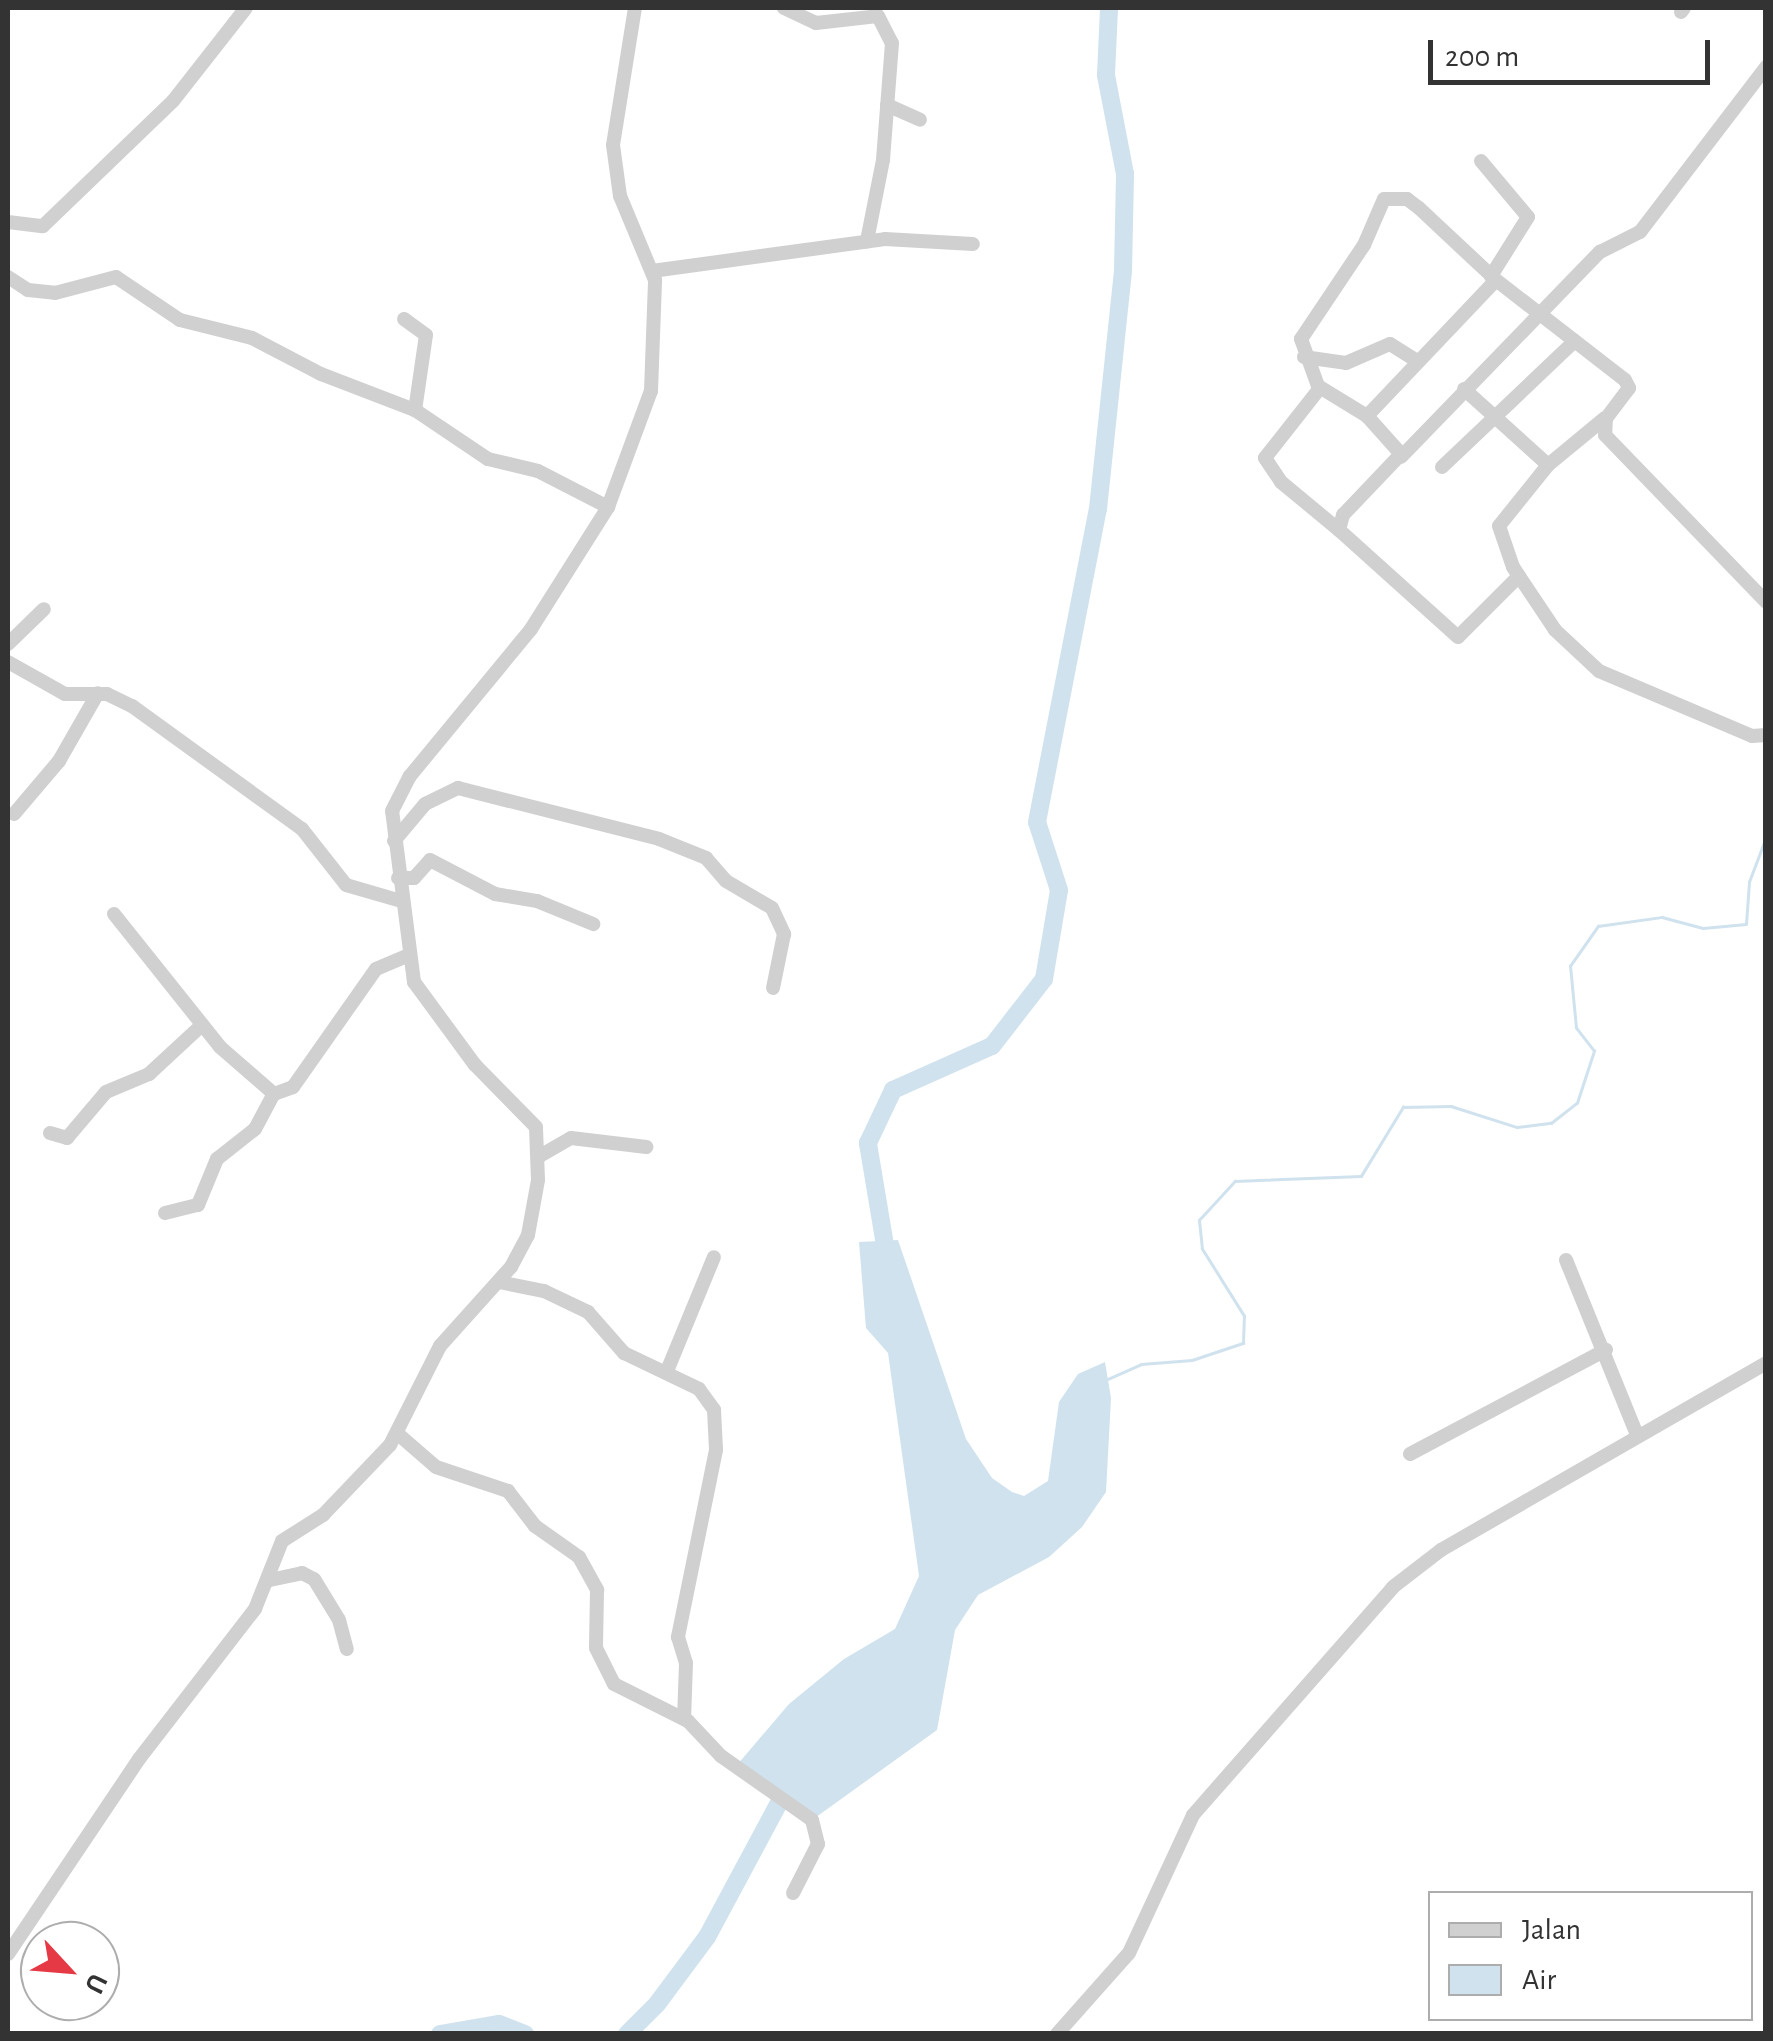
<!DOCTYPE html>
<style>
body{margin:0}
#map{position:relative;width:1773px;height:2041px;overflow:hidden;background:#fff;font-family:"Alegreya Sans",sans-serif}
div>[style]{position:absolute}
.water>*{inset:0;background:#cfe2ee}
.stream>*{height:2.5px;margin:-1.25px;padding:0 1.25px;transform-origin:1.25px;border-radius:1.25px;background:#cfe2ee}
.river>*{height:18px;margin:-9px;padding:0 9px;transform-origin:9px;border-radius:9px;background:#cfe2ee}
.minor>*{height:14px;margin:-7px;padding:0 7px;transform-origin:7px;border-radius:7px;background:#d0d0d0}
span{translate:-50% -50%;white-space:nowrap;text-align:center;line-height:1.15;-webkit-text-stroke:10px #fff;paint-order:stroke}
.frame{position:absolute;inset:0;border:10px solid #333;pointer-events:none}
.legend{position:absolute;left:1428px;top:1891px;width:325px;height:130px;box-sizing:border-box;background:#fff;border:2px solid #adadad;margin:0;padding:12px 18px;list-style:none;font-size:30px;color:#333}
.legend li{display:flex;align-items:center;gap:20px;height:50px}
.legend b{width:50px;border:2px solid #adadad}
.north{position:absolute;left:20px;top:1921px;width:100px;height:100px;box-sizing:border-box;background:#fff;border:2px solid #adadad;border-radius:50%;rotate:116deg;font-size:28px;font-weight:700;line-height:40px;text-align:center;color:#333}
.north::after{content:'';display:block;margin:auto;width:35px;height:45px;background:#e63946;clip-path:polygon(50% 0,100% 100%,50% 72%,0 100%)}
.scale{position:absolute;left:1428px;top:40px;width:282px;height:45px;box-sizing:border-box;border:5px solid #333;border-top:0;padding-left:12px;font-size:30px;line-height:35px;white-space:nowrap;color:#333;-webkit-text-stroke:8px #fff;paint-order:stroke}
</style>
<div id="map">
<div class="water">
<div style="clip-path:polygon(898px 1240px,966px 1439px,992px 1478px,1012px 1492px,1024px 1496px,1048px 1481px,1059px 1402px,1078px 1374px,1105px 1362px,1111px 1398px,1106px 1492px,1082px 1527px,1049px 1557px,978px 1595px,955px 1630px,937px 1730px,812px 1820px,737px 1765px,789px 1704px,844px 1659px,895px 1629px,919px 1576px,888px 1353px,866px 1328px,859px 1242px)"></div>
</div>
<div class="stream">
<div style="left:1108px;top:1379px;width:36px;rotate:-24deg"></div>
<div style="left:1141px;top:1364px;width:51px;rotate:-4.5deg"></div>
<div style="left:1192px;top:1360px;width:54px;rotate:-18.4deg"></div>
<div style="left:1243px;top:1343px;width:27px;rotate:-88deg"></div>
<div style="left:1244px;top:1316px;width:79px;rotate:-122.1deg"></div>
<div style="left:1202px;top:1249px;width:29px;rotate:-96deg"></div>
<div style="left:1199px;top:1220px;width:53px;rotate:-47.3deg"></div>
<div style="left:1235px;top:1181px;width:126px;rotate:-2.3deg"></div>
<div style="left:1361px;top:1176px;width:81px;rotate:-58.7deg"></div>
<div style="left:1403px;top:1107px;width:48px;rotate:-1.2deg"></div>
<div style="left:1451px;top:1106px;width:69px;rotate:17.7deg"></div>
<div style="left:1517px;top:1127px;width:34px;rotate:-7deg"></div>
<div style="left:1551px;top:1123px;width:33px;rotate:-38deg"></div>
<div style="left:1577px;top:1103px;width:55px;rotate:-71.9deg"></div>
<div style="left:1594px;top:1051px;width:29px;rotate:-128deg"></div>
<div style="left:1576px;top:1028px;width:62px;rotate:-95.5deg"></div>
<div style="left:1570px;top:966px;width:49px;rotate:-55deg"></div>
<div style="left:1598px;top:926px;width:65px;rotate:-8deg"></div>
<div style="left:1662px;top:917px;width:42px;rotate:15deg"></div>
<div style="left:1703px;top:928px;width:43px;rotate:-5.3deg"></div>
<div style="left:1746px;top:924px;width:42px;rotate:-85.9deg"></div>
<div style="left:1749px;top:882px;width:48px;rotate:-69.3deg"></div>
</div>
<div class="river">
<div style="left:888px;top:1263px;width:122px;rotate:-99.5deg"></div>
<div style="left:868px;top:1143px;width:59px;rotate:-64.7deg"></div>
<div style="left:893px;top:1090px;width:108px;rotate:-24deg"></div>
<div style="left:992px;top:1046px;width:85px;rotate:-52.2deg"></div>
<div style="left:1044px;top:979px;width:90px;rotate:-80.4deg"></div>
<div style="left:1059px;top:890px;width:71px;rotate:-107.9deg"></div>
<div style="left:1037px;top:822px;width:319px;rotate:-79deg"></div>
<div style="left:1098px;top:509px;width:239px;rotate:-84deg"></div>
<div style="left:1123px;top:271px;width:97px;rotate:-88.8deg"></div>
<div style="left:1125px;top:174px;width:101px;rotate:-100.9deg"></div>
<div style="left:1106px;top:75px;width:67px;rotate:-87.4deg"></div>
<div style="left:440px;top:2034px;width:60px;rotate:-9.6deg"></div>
<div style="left:499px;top:2024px;width:28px;rotate:21deg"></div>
<div style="left:627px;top:2034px;width:42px;rotate:-45deg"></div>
<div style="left:657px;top:2004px;width:84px;rotate:-53.3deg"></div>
<div style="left:707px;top:1937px;width:169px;rotate:-61.8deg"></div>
</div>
<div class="minor">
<div style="left:784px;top:8px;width:35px;rotate:25deg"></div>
<div style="left:816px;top:23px;width:62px;rotate:-6.4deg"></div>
<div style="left:878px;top:16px;width:30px;rotate:63deg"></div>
<div style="left:892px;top:43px;width:117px;rotate:94.4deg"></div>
<div style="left:883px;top:160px;width:83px;rotate:101.2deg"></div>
<div style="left:1681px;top:12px;width:5px;rotate:-53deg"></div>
<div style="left:887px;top:105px;width:36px;rotate:24deg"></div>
<div style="left:1481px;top:161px;width:73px;rotate:50deg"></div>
<div style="left:1528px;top:217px;width:70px;rotate:122.1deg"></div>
<div style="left:8px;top:222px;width:35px;rotate:7deg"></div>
<div style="left:43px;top:226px;width:180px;rotate:-43.9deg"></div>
<div style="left:173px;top:101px;width:118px;rotate:-51.9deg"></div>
<div style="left:652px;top:271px;width:235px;rotate:-7.8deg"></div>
<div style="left:885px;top:239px;width:88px;rotate:3.3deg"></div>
<div style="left:8px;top:277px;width:24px;rotate:33deg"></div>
<div style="left:28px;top:290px;width:27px;rotate:6deg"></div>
<div style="left:55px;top:293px;width:63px;rotate:-14.7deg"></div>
<div style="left:116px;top:277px;width:77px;rotate:33.9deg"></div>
<div style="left:180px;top:320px;width:74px;rotate:14deg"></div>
<div style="left:252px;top:338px;width:78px;rotate:27.6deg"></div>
<div style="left:321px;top:374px;width:101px;rotate:21deg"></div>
<div style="left:415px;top:410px;width:88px;rotate:33.9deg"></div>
<div style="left:488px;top:459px;width:51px;rotate:13.5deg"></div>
<div style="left:538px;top:471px;width:79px;rotate:27.2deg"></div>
<div style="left:404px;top:319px;width:27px;rotate:36deg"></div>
<div style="left:426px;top:335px;width:76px;rotate:98.3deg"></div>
<div style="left:1304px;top:357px;width:42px;rotate:8.1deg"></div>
<div style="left:1346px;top:363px;width:48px;rotate:-23.4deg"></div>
<div style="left:1390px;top:344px;width:32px;rotate:32deg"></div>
<div style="left:1320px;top:388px;width:89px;rotate:128.2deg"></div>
<div style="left:1265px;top:458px;width:29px;rotate:56deg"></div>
<div style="left:1281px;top:482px;width:75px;rotate:39.6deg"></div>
<div style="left:1464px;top:389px;width:113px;rotate:42.1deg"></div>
<div style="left:1367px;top:416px;width:187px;rotate:-46.5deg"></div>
<div style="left:1605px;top:418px;width:74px;rotate:140.5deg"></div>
<div style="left:1548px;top:465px;width:78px;rotate:128.8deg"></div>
<div style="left:1499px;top:526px;width:43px;rotate:71.1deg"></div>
<div style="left:1513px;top:567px;width:76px;rotate:56.3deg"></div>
<div style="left:1555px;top:630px;width:60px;rotate:43deg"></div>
<div style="left:1599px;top:671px;width:166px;rotate:23deg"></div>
<div style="left:1752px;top:736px;width:14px;rotate:-4deg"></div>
<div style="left:1401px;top:457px;width:286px;rotate:-45.9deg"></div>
<div style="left:1600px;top:252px;width:45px;rotate:-26.6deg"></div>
<div style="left:1640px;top:232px;width:208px;rotate:-52.6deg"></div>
<div style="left:1442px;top:467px;width:183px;rotate:-43.5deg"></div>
<div style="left:1519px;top:576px;width:86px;rotate:135deg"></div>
<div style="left:1458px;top:637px;width:160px;rotate:-138deg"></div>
<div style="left:1339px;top:530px;width:16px;rotate:-75deg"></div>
<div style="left:1343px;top:515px;width:84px;rotate:-46.4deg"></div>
<div style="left:1401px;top:454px;width:51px;rotate:-131.8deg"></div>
<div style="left:1367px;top:416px;width:57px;rotate:-148.5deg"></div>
<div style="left:1318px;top:386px;width:50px;rotate:-109.9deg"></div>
<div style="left:1301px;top:339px;width:113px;rotate:-56.2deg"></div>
<div style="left:1364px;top:245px;width:50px;rotate:-66.5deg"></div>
<div style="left:1384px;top:199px;width:23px"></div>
<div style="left:1407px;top:199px;width:15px;rotate:37deg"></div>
<div style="left:1419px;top:208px;width:105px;rotate:43.1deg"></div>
<div style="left:1496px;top:280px;width:163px;rotate:37.8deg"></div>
<div style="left:1625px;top:380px;width:9px;rotate:63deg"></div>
<div style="left:1629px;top:388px;width:38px;rotate:127deg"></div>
<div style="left:1606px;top:418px;width:17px;rotate:93deg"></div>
<div style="left:1605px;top:435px;width:232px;rotate:46deg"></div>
<div style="left:8px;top:644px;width:50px;rotate:-44.2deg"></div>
<div style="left:8px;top:662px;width:65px;rotate:29.3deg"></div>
<div style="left:65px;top:694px;width:42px"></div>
<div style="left:107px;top:694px;width:28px;rotate:26deg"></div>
<div style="left:132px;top:706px;width:210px;rotate:35.9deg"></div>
<div style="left:302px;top:829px;width:71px;rotate:51.8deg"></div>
<div style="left:346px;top:885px;width:57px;rotate:16.2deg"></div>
<div style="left:14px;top:814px;width:70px;rotate:-49.7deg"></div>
<div style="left:59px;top:761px;width:78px;rotate:-60.2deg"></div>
<div style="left:394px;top:841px;width:48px;rotate:-50deg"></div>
<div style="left:425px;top:804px;width:37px;rotate:-26deg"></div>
<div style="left:458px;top:788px;width:207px;rotate:14.2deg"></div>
<div style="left:659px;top:839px;width:51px;rotate:22deg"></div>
<div style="left:706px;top:858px;width:30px;rotate:49deg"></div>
<div style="left:726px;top:881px;width:53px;rotate:30.4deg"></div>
<div style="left:772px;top:908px;width:29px;rotate:65deg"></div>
<div style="left:784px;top:934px;width:55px;rotate:101.5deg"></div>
<div style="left:398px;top:878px;width:16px"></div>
<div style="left:414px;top:878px;width:24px;rotate:-48deg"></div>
<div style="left:430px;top:860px;width:73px;rotate:27.6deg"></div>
<div style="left:495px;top:894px;width:43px;rotate:9.5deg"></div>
<div style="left:537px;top:901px;width:61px;rotate:22.3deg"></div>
<div style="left:114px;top:914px;width:170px;rotate:51.4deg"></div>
<div style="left:220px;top:1047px;width:72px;rotate:41deg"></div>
<div style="left:274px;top:1094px;width:20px;rotate:-20deg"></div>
<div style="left:293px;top:1087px;width:144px;rotate:-54.9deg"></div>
<div style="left:376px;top:969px;width:34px;rotate:-23deg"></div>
<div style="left:50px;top:1133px;width:18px;rotate:16deg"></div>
<div style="left:67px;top:1138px;width:60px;rotate:-49.7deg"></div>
<div style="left:106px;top:1092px;width:47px;rotate:-22.7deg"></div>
<div style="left:149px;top:1074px;width:72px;rotate:-42.8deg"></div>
<div style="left:538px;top:1157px;width:38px;rotate:-30deg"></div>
<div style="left:571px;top:1138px;width:76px;rotate:6.8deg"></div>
<div style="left:165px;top:1213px;width:34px;rotate:-14deg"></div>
<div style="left:198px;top:1205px;width:50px;rotate:-67.6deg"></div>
<div style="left:217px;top:1159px;width:48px;rotate:-38.3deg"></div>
<div style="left:255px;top:1129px;width:40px;rotate:-62deg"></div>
<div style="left:1566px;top:1260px;width:189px;rotate:67.9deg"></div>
<div style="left:499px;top:1282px;width:46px;rotate:11.3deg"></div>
<div style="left:544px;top:1291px;width:49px;rotate:25.5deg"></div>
<div style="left:588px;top:1312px;width:55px;rotate:48.7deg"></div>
<div style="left:624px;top:1353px;width:83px;rotate:25.6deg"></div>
<div style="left:699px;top:1389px;width:26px;rotate:54deg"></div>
<div style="left:714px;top:1410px;width:40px;rotate:87.1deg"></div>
<div style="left:716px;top:1450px;width:191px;rotate:101.5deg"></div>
<div style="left:678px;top:1637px;width:27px;rotate:73deg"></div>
<div style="left:686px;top:1663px;width:56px;rotate:92deg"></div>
<div style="left:667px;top:1371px;width:123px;rotate:-67.6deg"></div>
<div style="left:398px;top:1434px;width:50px;rotate:41deg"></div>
<div style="left:436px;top:1467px;width:76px;rotate:18.4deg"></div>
<div style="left:508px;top:1491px;width:44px;rotate:52.4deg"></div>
<div style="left:535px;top:1526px;width:54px;rotate:35.2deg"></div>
<div style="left:579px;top:1557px;width:38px;rotate:61deg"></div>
<div style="left:597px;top:1590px;width:58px;rotate:91deg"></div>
<div style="left:596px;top:1648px;width:40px;rotate:63.4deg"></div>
<div style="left:614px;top:1684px;width:83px;rotate:26.6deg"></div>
<div style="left:688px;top:1721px;width:48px;rotate:46.7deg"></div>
<div style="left:721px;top:1756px;width:111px;rotate:35.1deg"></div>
<div style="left:812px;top:1820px;width:25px;rotate:76deg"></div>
<div style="left:818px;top:1844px;width:55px;rotate:117deg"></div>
<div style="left:1410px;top:1454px;width:222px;rotate:-28deg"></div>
<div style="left:270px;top:1580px;width:33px;rotate:-12deg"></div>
<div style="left:302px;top:1573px;width:13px;rotate:27deg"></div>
<div style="left:314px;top:1579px;width:48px;rotate:58.6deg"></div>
<div style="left:339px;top:1620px;width:30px;rotate:75deg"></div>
<div style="left:8px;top:1954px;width:235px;rotate:-56.1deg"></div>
<div style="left:139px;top:1759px;width:190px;rotate:-52.3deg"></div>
<div style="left:255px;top:1609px;width:73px;rotate:-68.3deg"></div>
<div style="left:282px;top:1541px;width:49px;rotate:-32.4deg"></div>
<div style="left:323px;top:1515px;width:97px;rotate:-46.3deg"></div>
<div style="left:390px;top:1445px;width:111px;rotate:-63.2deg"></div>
<div style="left:440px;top:1346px;width:106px;rotate:-48.1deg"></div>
<div style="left:511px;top:1267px;width:36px;rotate:-62deg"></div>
<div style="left:528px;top:1235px;width:56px;rotate:-79.7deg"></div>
<div style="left:538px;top:1180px;width:53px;rotate:-92.2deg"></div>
<div style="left:536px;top:1127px;width:87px;rotate:-134.5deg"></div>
<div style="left:475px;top:1065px;width:103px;rotate:-126.3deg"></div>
<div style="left:414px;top:982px;width:172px;rotate:-97.3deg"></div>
<div style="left:392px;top:811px;width:39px;rotate:-63deg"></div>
<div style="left:410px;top:776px;width:190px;rotate:-50.5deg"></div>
<div style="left:531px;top:629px;width:144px;rotate:-57.7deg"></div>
<div style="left:608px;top:507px;width:124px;rotate:-69.7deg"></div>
<div style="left:651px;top:391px;width:111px;rotate:-87.9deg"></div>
<div style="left:655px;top:280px;width:91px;rotate:-112.6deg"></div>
<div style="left:620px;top:196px;width:51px;rotate:-97.8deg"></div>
<div style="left:613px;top:145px;width:139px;rotate:-80.9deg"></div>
<div style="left:1057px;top:2034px;width:108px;rotate:-48.4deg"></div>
<div style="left:1129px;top:1953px;width:152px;rotate:-65.1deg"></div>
<div style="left:1193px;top:1815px;width:303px;rotate:-48.7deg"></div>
<div style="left:1393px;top:1587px;width:61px;rotate:-37.6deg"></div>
<div style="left:1441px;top:1550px;width:375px;rotate:-29.9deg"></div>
</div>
<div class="frame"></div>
<ul class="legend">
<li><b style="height:12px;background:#d0d0d0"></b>Jalan</li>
<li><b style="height:28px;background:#cfe2ee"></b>Air</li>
</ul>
<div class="north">U</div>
<div class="scale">200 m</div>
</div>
